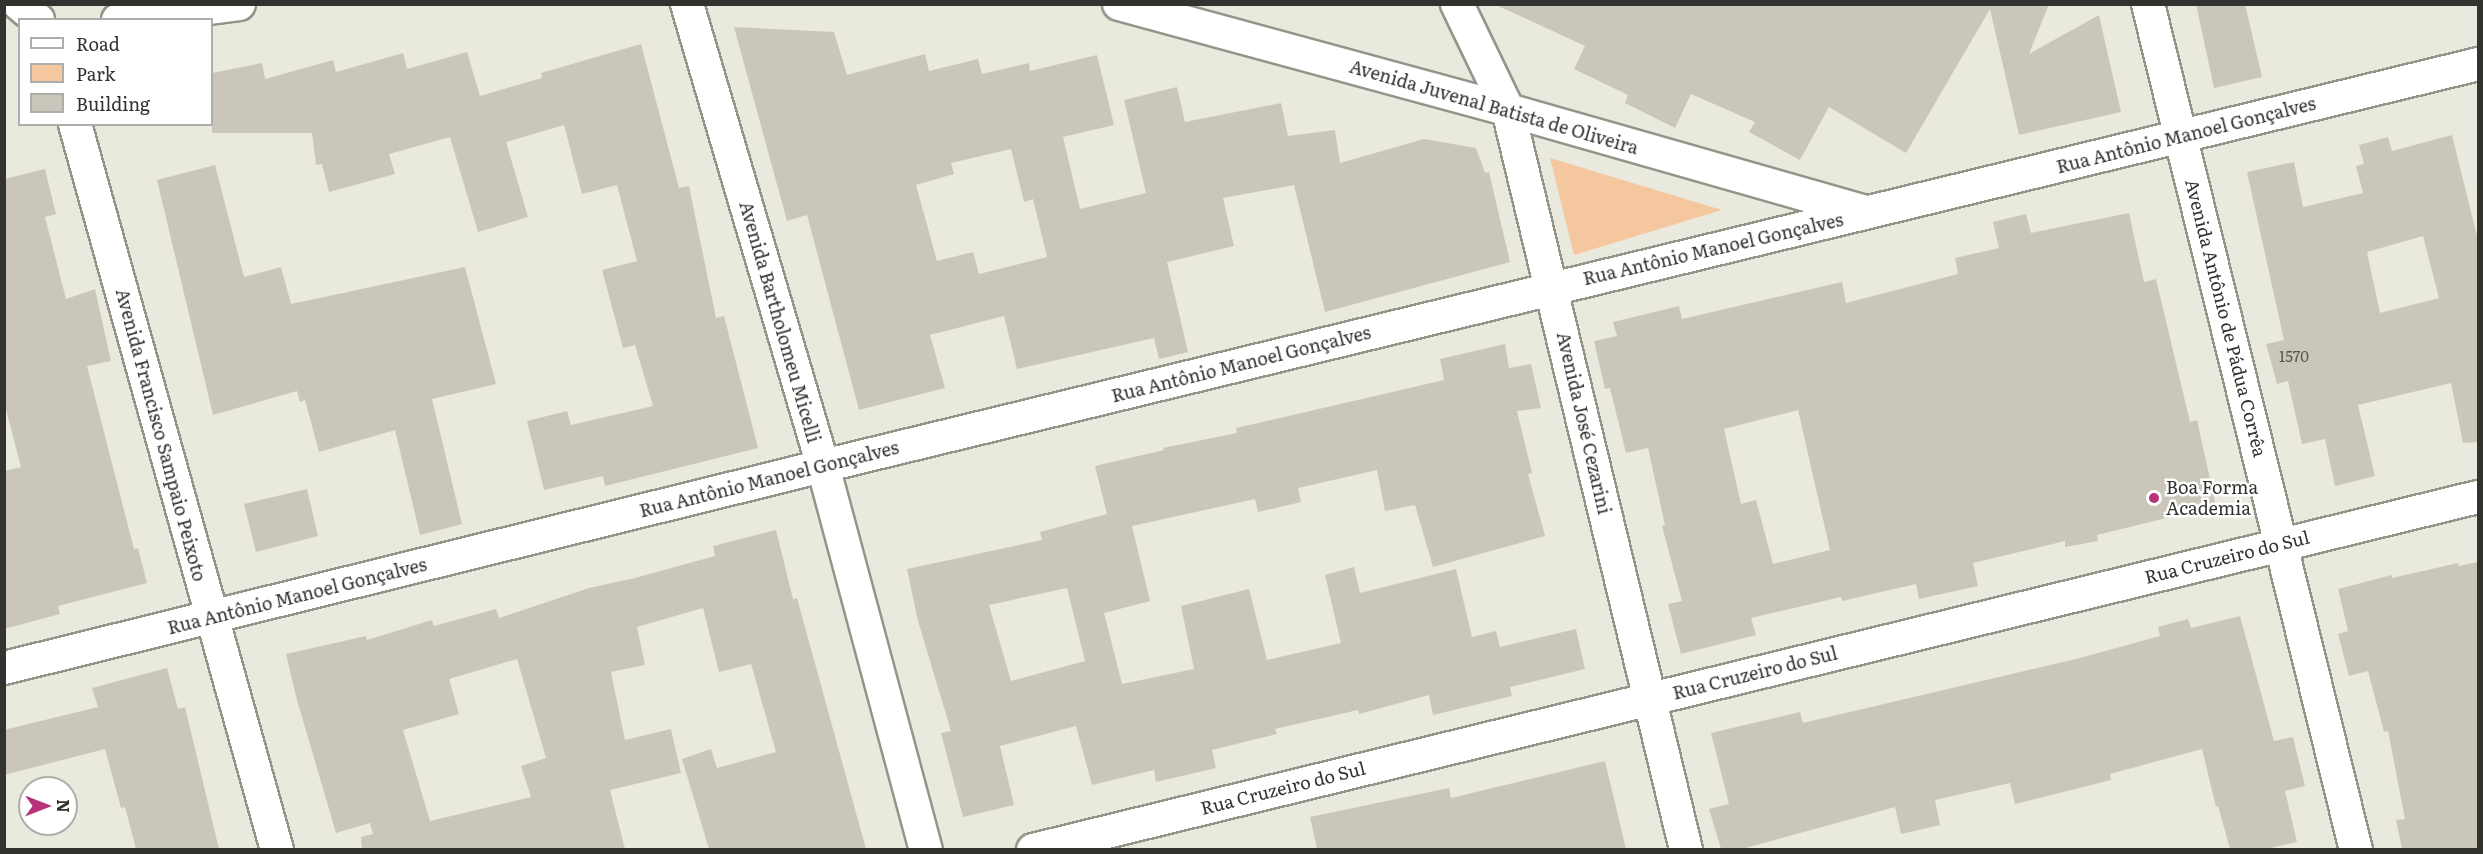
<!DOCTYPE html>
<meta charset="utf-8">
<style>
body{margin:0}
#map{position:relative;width:2483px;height:854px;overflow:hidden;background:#e9eadd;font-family:Literata,serif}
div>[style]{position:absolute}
.green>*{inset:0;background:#f5c79f}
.building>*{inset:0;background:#cbc6ba}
.roads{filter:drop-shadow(2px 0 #949589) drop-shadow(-2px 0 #949589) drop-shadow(0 2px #949589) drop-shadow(0 -2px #949589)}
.street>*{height:32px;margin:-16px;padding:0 16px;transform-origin:16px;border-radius:16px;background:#fff}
.dots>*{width:16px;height:16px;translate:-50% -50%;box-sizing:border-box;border:3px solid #fff;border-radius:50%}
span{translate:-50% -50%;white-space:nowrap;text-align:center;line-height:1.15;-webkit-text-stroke:5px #fff;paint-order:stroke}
.number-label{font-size:15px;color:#585851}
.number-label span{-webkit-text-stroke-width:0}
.street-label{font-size:18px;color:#32332e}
.poi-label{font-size:18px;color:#32332e}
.left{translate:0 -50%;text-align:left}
.frame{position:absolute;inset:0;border:6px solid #32332e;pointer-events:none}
.legend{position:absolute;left:18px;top:18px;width:195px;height:108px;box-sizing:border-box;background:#fff;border:2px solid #adadab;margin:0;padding:8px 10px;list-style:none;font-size:18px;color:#32332e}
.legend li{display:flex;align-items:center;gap:12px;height:30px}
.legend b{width:30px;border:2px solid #adadab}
.north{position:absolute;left:18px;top:776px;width:60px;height:60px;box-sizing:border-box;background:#fff;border:2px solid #adadab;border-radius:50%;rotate:90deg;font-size:16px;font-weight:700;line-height:24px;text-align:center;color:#32332e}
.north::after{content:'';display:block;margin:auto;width:21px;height:27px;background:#b73379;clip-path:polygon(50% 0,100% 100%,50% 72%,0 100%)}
</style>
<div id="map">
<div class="green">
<div style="clip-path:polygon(1550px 158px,1722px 210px,1574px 255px)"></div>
</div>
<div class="building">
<div style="clip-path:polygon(1494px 4px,2049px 4px,2029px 54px,2099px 15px,2121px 112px,2019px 135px,1990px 9px,1906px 153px,1829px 107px,1800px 160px,1749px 132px,1755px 122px,1691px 94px,1675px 128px,1625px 103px,1628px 95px,1574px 69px,1585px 46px)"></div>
<div style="clip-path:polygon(2196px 4px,2245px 4px,2262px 77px,2214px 88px)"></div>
<div style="clip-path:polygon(evenodd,734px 27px,834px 32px,847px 75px,925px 54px,929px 71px,978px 59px,982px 74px,1029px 63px,1030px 71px,1097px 55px,1114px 125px,1063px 137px,1080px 209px,1146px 193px,1124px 100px,1177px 87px,1185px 122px,1281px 103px,1288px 136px,1335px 130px,1340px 163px,1424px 139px,1476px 148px,1485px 173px,1489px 172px,1510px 262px,1325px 312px,1294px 185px,1223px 198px,1234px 246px,1167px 262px,1188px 352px,1159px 359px,1154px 338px,1017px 369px,1004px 316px,930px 335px,945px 388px,859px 410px,807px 215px,787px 221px,734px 27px,1011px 149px,1024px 202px,1033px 199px,1047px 257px,979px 274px,973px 252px,937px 261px,916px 185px,954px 174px,951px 163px,1011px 149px)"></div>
<div style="clip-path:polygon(641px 44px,679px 188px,689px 186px,716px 318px,724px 316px,758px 448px,605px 486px,603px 476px,544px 490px,527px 421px,567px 411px,571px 425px,653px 406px,635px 345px,623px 348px,602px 270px,637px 261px,617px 185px,582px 194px,564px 125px,506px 142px,528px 217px,478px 232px,450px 137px,389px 154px,395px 174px,329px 192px,322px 164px,316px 165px,312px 133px,212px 133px,212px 73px,262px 63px,265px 79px,333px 60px,336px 72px,403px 53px,407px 69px,467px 52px,480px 96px,542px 78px,541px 73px)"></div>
<div style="clip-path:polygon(evenodd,2452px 135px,2478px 240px,2478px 442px,2463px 443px,2451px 383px,2358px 405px,2375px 476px,2335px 486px,2325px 439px,2302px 444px,2288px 381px,2277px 384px,2266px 344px,2284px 340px,2247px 172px,2294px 162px,2303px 207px,2363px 193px,2356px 166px,2364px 164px,2359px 145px,2388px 137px,2392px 151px,2452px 135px,2423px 236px,2439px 298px,2380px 313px,2367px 252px,2423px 236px)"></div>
<div style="clip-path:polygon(215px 165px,244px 277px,281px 267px,291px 304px,465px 267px,496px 384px,432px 399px,462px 524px,420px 535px,395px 430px,319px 452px,305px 400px,300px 402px,297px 391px,213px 415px,157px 180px)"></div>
<div style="clip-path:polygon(45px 169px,56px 214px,45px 217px,66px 299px,95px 289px,111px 361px,87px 366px,134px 549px,138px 548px,147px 583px,58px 606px,60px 614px,4px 629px,4px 471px,21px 467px,4px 402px,4px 179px)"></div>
<div style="clip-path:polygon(evenodd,2129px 213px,2144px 282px,2156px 279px,2190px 422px,2197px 420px,2216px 506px,2097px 535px,2098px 541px,2065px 547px,2065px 541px,1973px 563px,1978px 586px,1919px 599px,1916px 584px,1842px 601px,1841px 597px,1751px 618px,1756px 635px,1681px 654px,1668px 604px,1682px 601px,1662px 526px,1665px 525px,1648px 448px,1626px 453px,1610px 388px,1605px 389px,1594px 341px,1617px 336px,1613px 322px,1679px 306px,1682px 319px,1842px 282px,1846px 303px,1958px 274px,1955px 258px,1999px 248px,1993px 222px,2026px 214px,2031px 233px,2129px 213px,1798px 410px,1830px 550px,1773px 564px,1756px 500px,1741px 504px,1724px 429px,1798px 410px)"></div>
<div style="clip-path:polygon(evenodd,1505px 344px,1509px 368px,1531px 364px,1541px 408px,1517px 411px,1532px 473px,1528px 474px,1545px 536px,1433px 567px,1415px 505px,1385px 511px,1377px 470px,1298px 488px,1301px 502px,1258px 512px,1255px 499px,1132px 526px,1150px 601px,1104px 613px,1122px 684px,1194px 669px,1181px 606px,1249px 589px,1267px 660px,1341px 643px,1325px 575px,1354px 567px,1360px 593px,1456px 569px,1472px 637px,1496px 631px,1500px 647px,1576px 629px,1585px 669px,1510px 687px,1512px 696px,1433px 715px,1429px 695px,1359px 714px,1358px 710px,1275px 729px,1277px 734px,1212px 750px,1216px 768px,1156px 782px,1154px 770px,1092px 785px,1076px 726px,1000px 746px,1014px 805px,963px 817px,941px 733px,951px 731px,918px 621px,907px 569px,1042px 540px,1040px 532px,1107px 514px,1095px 466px,1164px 450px,1163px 448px,1237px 433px,1236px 428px,1444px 380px,1440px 359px,1505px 344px,1067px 588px,1085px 661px,1011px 681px,989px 605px,1067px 588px)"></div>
<div style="clip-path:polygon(307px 489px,318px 536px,256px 552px,244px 504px)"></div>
<div style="clip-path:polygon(evenodd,776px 530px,793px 599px,797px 598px,866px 849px,709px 849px,682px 759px,711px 749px,717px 768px,776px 752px,751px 664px,719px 672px,703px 608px,637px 627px,645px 665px,611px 672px,625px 740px,671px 729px,681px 773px,610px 790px,625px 849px,362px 849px,361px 837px,373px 834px,370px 823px,336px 833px,297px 700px,286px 654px,366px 636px,367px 640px,432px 620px,434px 626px,496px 609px,499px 618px,589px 588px,635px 578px,715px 556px,713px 546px,776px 530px,517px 659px,546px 758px,521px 766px,531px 797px,430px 821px,403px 730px,459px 714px,449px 679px,517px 659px)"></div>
<div style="clip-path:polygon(2478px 562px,2478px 849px,2402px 849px,2396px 820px,2405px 819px,2388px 731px,2384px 732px,2368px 671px,2349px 676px,2338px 634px,2348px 631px,2338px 589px,2392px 575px,2392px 578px,2458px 563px,2459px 566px)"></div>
<div style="clip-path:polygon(2240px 616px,2274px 741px,2293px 737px,2305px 786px,2285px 791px,2297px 842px,2266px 849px,2230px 849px,2218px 806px,2216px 807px,2202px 749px,2110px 774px,2111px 780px,2015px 804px,2010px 783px,1935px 800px,1940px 825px,1901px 834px,1895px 807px,1742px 849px,1721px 849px,1709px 809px,1729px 804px,1711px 733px,1800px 712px,1803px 723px,2080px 658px,2160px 636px,2158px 627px,2188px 619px,2191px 628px)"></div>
<div style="clip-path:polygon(167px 668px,178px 709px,185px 707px,219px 849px,136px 849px,125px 807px,121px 808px,105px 749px,4px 775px,4px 730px,98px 707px,92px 688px)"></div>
<div style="clip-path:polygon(1605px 761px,1626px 849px,1317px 849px,1310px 817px,1449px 788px,1451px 798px)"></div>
</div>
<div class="roads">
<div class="street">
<div style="left:19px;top:4px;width:25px;rotate:40deg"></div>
<div style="left:687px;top:4px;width:482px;rotate:73.6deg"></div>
<div style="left:823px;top:466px;width:398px;rotate:75deg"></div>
<div style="left:1119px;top:4px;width:403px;rotate:15.2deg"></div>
<div style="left:1508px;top:110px;width:372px;rotate:15.9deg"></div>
<div style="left:1457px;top:4px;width:118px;rotate:64.3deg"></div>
<div style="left:1508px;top:110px;width:761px;rotate:76.47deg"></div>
<div style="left:2148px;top:4px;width:871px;rotate:76.19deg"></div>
<div style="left:118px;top:20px;width:122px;rotate:-7.5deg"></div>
<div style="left:75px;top:124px;width:754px;rotate:74.45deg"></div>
<div style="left:4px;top:668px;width:844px;rotate:-13.86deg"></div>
<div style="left:823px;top:466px;width:1703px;rotate:-13.65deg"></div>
<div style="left:1033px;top:850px;width:1487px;rotate:-13.73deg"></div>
</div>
</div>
<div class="dots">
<div style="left:2154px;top:498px;background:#b73379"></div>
</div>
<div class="number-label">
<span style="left:2294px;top:356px">1570</span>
</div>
<div class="street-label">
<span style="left:1494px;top:107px;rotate:16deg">Avenida Juvenal Batista de Oliveira</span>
<span style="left:2186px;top:135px;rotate:-14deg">Rua Antônio Manoel Gonçalves</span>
<span style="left:1713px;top:249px;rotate:-13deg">Rua Antônio Manoel Gonçalves</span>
<span style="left:2226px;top:318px;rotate:76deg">Avenida Antônio de Pádua Corrêa</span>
<span style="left:780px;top:322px;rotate:74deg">Avenida Bartholomeu Micelli</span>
<span style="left:1241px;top:364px;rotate:-14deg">Rua Antônio Manoel Gonçalves</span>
<span style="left:1584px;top:423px;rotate:77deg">Avenida José Cezarini</span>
<span style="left:161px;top:435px;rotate:75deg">Avenida Francisco Sampaio Peixoto</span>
<span style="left:769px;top:479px;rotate:-14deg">Rua Antônio Manoel Gonçalves</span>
<span style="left:2227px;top:557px;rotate:-14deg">Rua Cruzeiro do Sul</span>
<span style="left:297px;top:596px;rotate:-14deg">Rua Antônio Manoel Gonçalves</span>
<span style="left:1755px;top:673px;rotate:-14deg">Rua Cruzeiro do Sul</span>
<span style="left:1283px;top:788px;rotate:-14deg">Rua Cruzeiro do Sul</span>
</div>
<div class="poi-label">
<span class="left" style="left:2166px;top:498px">Boa Forma<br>Academia</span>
</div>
<div class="frame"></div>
<ul class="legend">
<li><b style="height:8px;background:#fff"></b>Road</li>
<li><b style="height:16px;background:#f5c79f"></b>Park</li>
<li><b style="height:16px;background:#cbc6ba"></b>Building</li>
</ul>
<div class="north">N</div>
</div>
